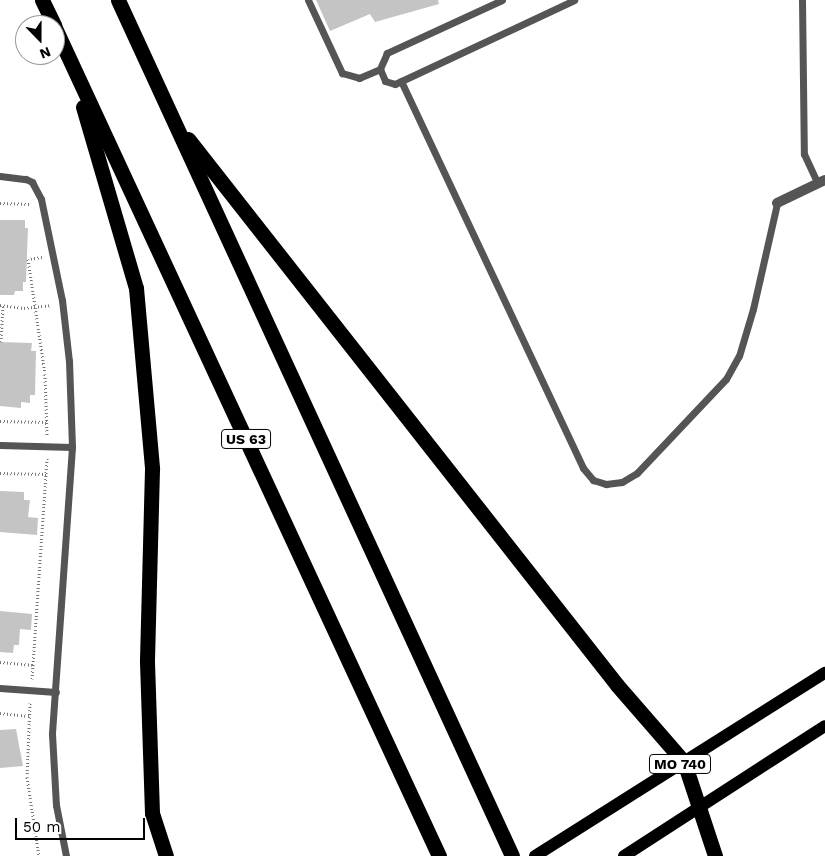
<!DOCTYPE html>
<style>
body{margin:0}
#map{position:relative;width:825px;height:856px;overflow:hidden;background:#fff;font-family:"Work Sans",sans-serif}
div>[style]{position:absolute}
.building>*{inset:0;background:#c4c4c4}
.path>*{height:3px;margin-top:-1.5px;transform-origin:0;background:repeating-linear-gradient(90deg,#777 0 1px,transparent 0 3.5px)}
.lane>*{height:7px;margin:-3.5px;padding:0 3.5px;transform-origin:3.5px;border-radius:3.5px;background:#555}
.street>*{height:10px;margin:-5px;padding:0 5px;transform-origin:5px;border-radius:5px;background:#555}
.primary>*{height:12px;margin:-6px;padding:0 6px;transform-origin:6px;border-radius:6px;background:#000}
.highway>*{height:15px;margin:-7.5px;padding:0 7.5px;transform-origin:7.5px;border-radius:7.5px;background:#000}
span{translate:-50% -50%;white-space:nowrap;text-align:center;line-height:1.15;-webkit-text-stroke:5px #fff;paint-order:stroke}
.shield-label span{padding:1px 4px;background:#fff;border:1px solid;border-radius:4px;-webkit-text-stroke-width:0}
.shield-label{font-size:14px;color:#000;font-weight:700}
.north{position:absolute;left:15px;top:15px;width:50px;height:50px;box-sizing:border-box;background:#fff;border:1px solid #999;border-radius:50%;rotate:158deg;font-size:14px;font-weight:700;line-height:20px;text-align:center;color:#000}
.north::after{content:'';display:block;margin:auto;width:18px;height:22px;background:#000;clip-path:polygon(50% 0,100% 100%,50% 72%,0 100%)}
.scale{position:absolute;left:15px;top:818px;width:130px;height:22px;box-sizing:border-box;border:2px solid #000;border-top:0;padding-left:6px;font-size:15px;line-height:18px;white-space:nowrap;color:#000;-webkit-text-stroke:4px #fff;paint-order:stroke}
</style>
<div id="map">
<div class="building">
<div style="clip-path:polygon(316px 0,438px 0,439px 4px,375px 22px,370px 14px,330px 31px)"></div>
<div style="clip-path:polygon(0 220px,25px 220px,25px 228px,28px 228px,26px 282px,23px 282px,23px 291px,15px 291px,14px 295px,0 295px)"></div>
<div style="clip-path:polygon(0 342px,32px 343px,31px 351px,36px 351px,35px 395px,30px 395px,30px 403px,21px 402px,21px 408px,0 406px)"></div>
<div style="clip-path:polygon(0 491px,24px 492px,24px 500px,30px 500px,28px 517px,38px 518px,37px 535px,0 532px)"></div>
<div style="clip-path:polygon(0 611px,32px 614px,31px 630px,20px 629px,19px 645px,14px 645px,13px 653px,0 652px)"></div>
<div style="clip-path:polygon(16px 729px,23px 766px,0 768px,0 730px)"></div>
</div>
<div class="path">
<div style="left:0;top:203px;width:31px;rotate:2deg"></div>
<div style="left:42px;top:257px;width:14px;rotate:172deg"></div>
<div style="left:28px;top:259px;width:116px;rotate:81.6deg"></div>
<div style="left:45px;top:374px;width:61px;rotate:88.1deg"></div>
<div style="left:0;top:305px;width:24px;rotate:7deg"></div>
<div style="left:24px;top:308px;width:27px;rotate:-6deg"></div>
<div style="left:1px;top:342px;width:37px;rotate:-87deg"></div>
<div style="left:0;top:421px;width:47px;rotate:1.2deg"></div>
<div style="left:0;top:473px;width:46px;rotate:1.2deg"></div>
<div style="left:0;top:662px;width:32px;rotate:5deg"></div>
<div style="left:32px;top:679px;width:221px;rotate:-86.1deg"></div>
<div style="left:30px;top:703px;width:74px;rotate:92.3deg"></div>
<div style="left:27px;top:777px;width:80px;rotate:81.4deg"></div>
<div style="left:0;top:713px;width:29px;rotate:6deg"></div>
</div>
<div class="lane">
<div style="left:308px;top:0;width:81px;rotate:65deg"></div>
<div style="left:342px;top:73px;width:18px;rotate:16deg"></div>
<div style="left:359px;top:78px;width:23px;rotate:-23deg"></div>
<div style="left:502px;top:0;width:127px;rotate:155.3deg"></div>
<div style="left:387px;top:53px;width:17px;rotate:114deg"></div>
<div style="left:380px;top:69px;width:13px;rotate:67deg"></div>
<div style="left:385px;top:81px;width:10px;rotate:17deg"></div>
<div style="left:395px;top:84px;width:198px;rotate:-25.1deg"></div>
<div style="left:802px;top:0;width:154px;rotate:89.3deg"></div>
<div style="left:804px;top:154px;width:33px;rotate:65deg"></div>
<div style="left:401px;top:81px;width:428px;rotate:64.8deg"></div>
<div style="left:583px;top:468px;width:16px;rotate:50deg"></div>
<div style="left:593px;top:480px;width:14px;rotate:17deg"></div>
<div style="left:606px;top:484px;width:16px;rotate:-7deg"></div>
<div style="left:622px;top:482px;width:17px;rotate:-31deg"></div>
<div style="left:637px;top:473px;width:129px;rotate:-46.6deg"></div>
<div style="left:726px;top:379px;width:26px;rotate:-61deg"></div>
<div style="left:739px;top:356px;width:49px;rotate:-73.4deg"></div>
<div style="left:753px;top:309px;width:109px;rotate:-77.2deg"></div>
<div style="left:0;top:176px;width:26px;rotate:7deg"></div>
<div style="left:26px;top:179px;width:7px;rotate:27deg"></div>
<div style="left:32px;top:182px;width:19px;rotate:62deg"></div>
<div style="left:41px;top:199px;width:103px;rotate:78.3deg"></div>
<div style="left:62px;top:300px;width:61px;rotate:83.5deg"></div>
<div style="left:69px;top:361px;width:86px;rotate:88deg"></div>
<div style="left:0;top:445px;width:72px;rotate:1.6deg"></div>
<div style="left:72px;top:447px;width:288px;rotate:94deg"></div>
<div style="left:52px;top:734px;width:71px;rotate:86.8deg"></div>
<div style="left:56px;top:805px;width:52px;rotate:78.9deg"></div>
<div style="left:0;top:688px;width:56px;rotate:4.1deg"></div>
</div>
<div class="street">
<div style="left:777px;top:203px;width:53px;rotate:-25.6deg"></div>
</div>
<div class="primary">
<div style="left:535px;top:856px;width:343px;rotate:-32.3deg"></div>
<div style="left:624px;top:856px;width:239px;rotate:-32.9deg"></div>
</div>
<div class="highway">
<div style="left:42px;top:0;width:28px;rotate:64deg"></div>
<div style="left:118px;top:0;width:942px;rotate:65.28deg"></div>
<div style="left:55px;top:28px;width:913px;rotate:65.12deg"></div>
<div style="left:83px;top:107px;width:189px;rotate:73.7deg"></div>
<div style="left:136px;top:288px;width:182px;rotate:84.9deg"></div>
<div style="left:152px;top:469px;width:193px;rotate:91.5deg"></div>
<div style="left:147px;top:662px;width:151px;rotate:88.1deg"></div>
<div style="left:152px;top:813px;width:45px;rotate:72deg"></div>
<div style="left:188px;top:139px;width:694px;rotate:51.84deg"></div>
<div style="left:617px;top:685px;width:102px;rotate:49deg"></div>
<div style="left:684px;top:762px;width:99px;rotate:71.7deg"></div>
</div>
<div class="shield-label">
<span style="left:246px;top:439px">US 63</span>
<span style="left:680px;top:764px">MO 740</span>
</div>
<div class="north">N</div>
<div class="scale">50 m</div>
</div>
